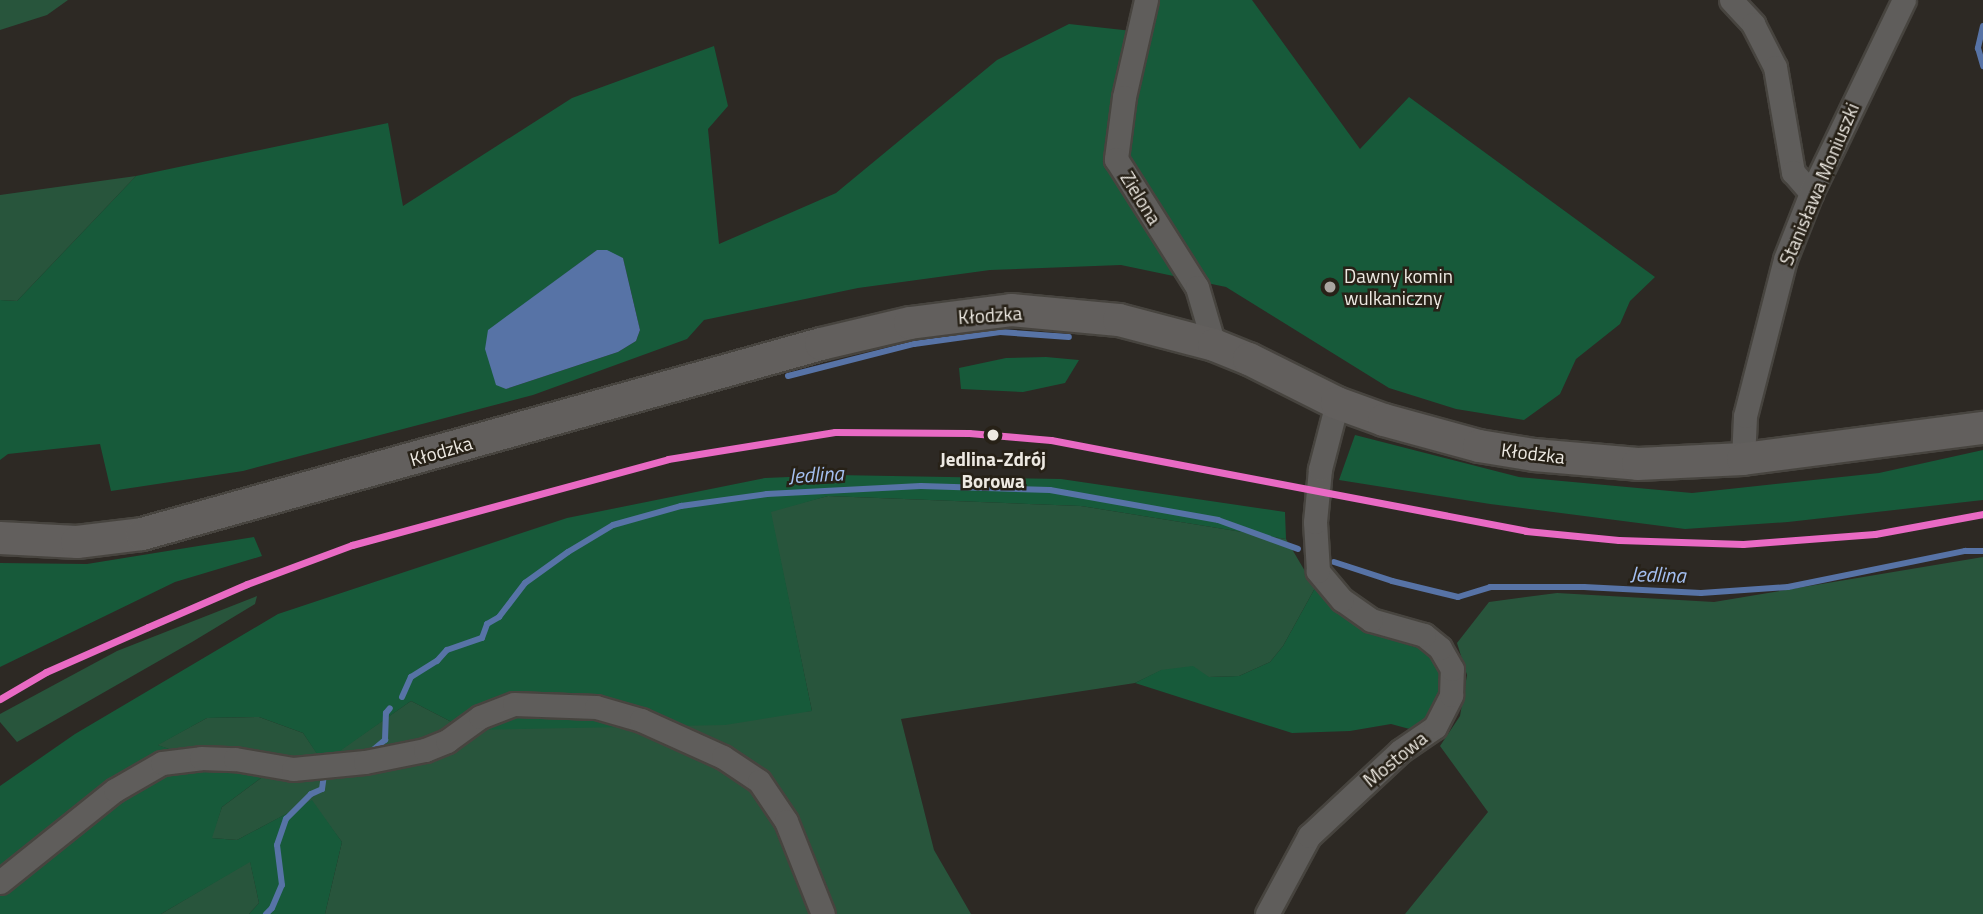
<!DOCTYPE html>
<meta charset="utf-8">
<style>
body{margin:0}
#map{position:relative;width:1983px;height:914px;overflow:hidden;background:#2d2924;font-family:"Titillium Web",sans-serif}
div>[style]{position:absolute}
.green>*{inset:0;background:#28553c}
.forest>*{inset:0;background:#175a3a}
.water>*{inset:0;background:#5773a6}
.stream>*{height:6px;margin:-3px;padding:0 3px;transform-origin:3px;border-radius:3px;background:#5773a6}
.roads{filter:drop-shadow(2px 0 #47443f) drop-shadow(-2px 0 #47443f) drop-shadow(0 2px #47443f) drop-shadow(0 -2px #47443f)}
.street>*{height:23px;margin:-11.5px;padding:0 11.5px;transform-origin:11.5px;border-radius:11.5px;background:#5f5d5b}
.secondary>*{height:32px;margin:-16px;padding:0 16px;transform-origin:16px;border-radius:16px;background:#625f5d}
.rail-1>*{height:7px;margin:-3.5px;padding:0 3.5px;transform-origin:3.5px;border-radius:3.5px;background:#e96ac4}
.dots>*{width:19px;height:19px;translate:-50% -50%;box-sizing:border-box;border:4px solid #272117;border-radius:50%}
span{translate:-50% -50%;white-space:nowrap;text-align:center;line-height:1.15;-webkit-text-stroke:5px #272117;paint-order:stroke}
.street-label{font-size:19px;color:#ede9e2}
.poi-label{font-size:19px;color:#ede9e2}
.left{translate:0 -50%;text-align:left}
.stop-label{font-size:19px;color:#ede9e2;font-weight:700}
.water-label{font-size:21px;color:#a4bff0;font-style:italic}
</style>
<div id="map">
<div class="green">
<div style="clip-path:polygon(0 0,68px 0,47px 15px,0 30px)"></div>
<div style="clip-path:polygon(136px 176px,17px 301px,0 300px,0 195px)"></div>
<div style="clip-path:polygon(828px 496px,1081px 506px,1286px 539px,1315px 588px,1283px 646px,1270px 662px,1239px 676px,1209px 677px,1162px 670px,1135px 683px,901px 719px,934px 850px,971px 914px,325px 914px,342px 842px,311px 801px,237px 840px,211px 838px,222px 807px,273px 769px,192px 757px,157px 745px,207px 718px,259px 717px,303px 733px,323px 762px,411px 701px,467px 730px,812px 711px,770px 511px)"></div>
<div style="clip-path:polygon(1983px 557px,1983px 914px,1405px 914px,1488px 812px,1440px 746px,1460px 716px,1467px 675px,1457px 643px,1489px 602px,1557px 593px,1714px 602px)"></div>
<div style="clip-path:polygon(257px 596px,255px 604px,192px 642px,17px 742px,0 722px,0 714px,117px 651px)"></div>
<div style="clip-path:polygon(250px 861px,259px 903px,249px 914px,161px 914px)"></div>
</div>
<div class="forest">
<div style="clip-path:polygon(evenodd,1156px 0,1252px 0,1360px 149px,1409px 97px,1655px 277px,1630px 301px,1620px 324px,1576px 359px,1560px 394px,1524px 420px,1456px 409px,1389px 388px,1226px 287px,1121px 265px,990px 270px,858px 288px,704px 320px,687px 339px,533px 395px,243px 471px,111px 491px,100px 444px,8px 454px,0 460px,0 300px,17px 301px,136px 176px,388px 123px,403px 206px,572px 98px,714px 46px,728px 106px,708px 129px,719px 244px,836px 193px,997px 60px,1069px 24px,1150px 33px,1156px 0,597px 250px,623px 258px,640px 330px,636px 341px,618px 352px,506px 389px,488px 331px,597px 250px)"></div>
<div style="clip-path:polygon(1046px 357px,1079px 360px,1065px 383px,1023px 392px,961px 389px,959px 368px,1006px 358px)"></div>
<div style="clip-path:polygon(1355px 435px,1519px 477px,1692px 493px,1879px 473px,1983px 450px,1983px 500px,1788px 522px,1685px 529px,1490px 504px,1339px 480px)"></div>
<div style="clip-path:polygon(836px 475px,1061px 479px,1285px 512px,1286px 539px,1081px 506px,828px 496px,771px 512px,812px 711px,725px 725px,467px 730px,411px 701px,323px 763px,303px 733px,259px 717px,207px 718px,158px 745px,192px 757px,273px 769px,222px 807px,212px 838px,237px 840px,312px 800px,342px 842px,325px 914px,249px 914px,259px 903px,250px 862px,161px 914px,0 914px,0 786px,75px 734px,278px 614px,567px 518px,765px 478px)"></div>
<div style="clip-path:polygon(254px 537px,262px 556px,175px 582px,0 667px,0 563px,87px 564px)"></div>
<div style="clip-path:polygon(1315px 588px,1373px 634px,1431px 652px,1452px 669px,1451px 695px,1417px 731px,1391px 724px,1350px 731px,1292px 733px,1135px 683px,1161px 670px,1193px 666px,1209px 677px,1239px 676px,1270px 662px,1283px 646px)"></div>
</div>
<div class="water">
<div style="clip-path:polygon(597px 250px,607px 250px,623px 258px,640px 330px,636px 341px,618px 352px,506px 389px,496px 385px,485px 349px,488px 330px)"></div>
</div>
<div class="stream">
<div style="left:1983px;top:26px;width:23px;rotate:103deg"></div>
<div style="left:1978px;top:48px;width:19px;rotate:74deg"></div>
<div style="left:788px;top:376px;width:130px;rotate:-14.3deg"></div>
<div style="left:914px;top:344px;width:87px;rotate:-7.9deg"></div>
<div style="left:1000px;top:332px;width:69px;rotate:4.1deg"></div>
<div style="left:1334px;top:562px;width:61px;rotate:18.1deg"></div>
<div style="left:1392px;top:581px;width:68px;rotate:13.6deg"></div>
<div style="left:1458px;top:597px;width:34px;rotate:-17deg"></div>
<div style="left:1490px;top:587px;width:94px"></div>
<div style="left:1584px;top:587px;width:117px;rotate:2.9deg"></div>
<div style="left:1701px;top:593px;width:87px;rotate:-3.9deg"></div>
<div style="left:1788px;top:587px;width:181px;rotate:-11.5deg"></div>
<div style="left:1965px;top:551px;width:18px"></div>
<div style="left:402px;top:697px;width:22px;rotate:-66deg"></div>
<div style="left:411px;top:677px;width:31px;rotate:-32deg"></div>
<div style="left:437px;top:661px;width:15px;rotate:-48deg"></div>
<div style="left:447px;top:650px;width:37px;rotate:-19deg"></div>
<div style="left:482px;top:638px;width:15px;rotate:-70deg"></div>
<div style="left:487px;top:624px;width:14px;rotate:-30deg"></div>
<div style="left:499px;top:617px;width:43px;rotate:-52.6deg"></div>
<div style="left:525px;top:583px;width:53px;rotate:-35.8deg"></div>
<div style="left:568px;top:552px;width:52px;rotate:-31deg"></div>
<div style="left:613px;top:525px;width:71px;rotate:-15.6deg"></div>
<div style="left:681px;top:506px;width:87px;rotate:-7.9deg"></div>
<div style="left:767px;top:494px;width:154px;rotate:-3deg"></div>
<div style="left:921px;top:486px;width:129px;rotate:1.8deg"></div>
<div style="left:1050px;top:490px;width:171px;rotate:10.1deg"></div>
<div style="left:1218px;top:520px;width:85px;rotate:19.9deg"></div>
<div style="left:373px;top:750px;width:16px;rotate:-40deg"></div>
<div style="left:385px;top:740px;width:27px;rotate:-88deg"></div>
<div style="left:386px;top:713px;width:6px;rotate:-51deg"></div>
<div style="left:266px;top:914px;width:8px;rotate:-45deg"></div>
<div style="left:272px;top:908px;width:25px;rotate:-67deg"></div>
<div style="left:282px;top:885px;width:40px;rotate:-97.1deg"></div>
<div style="left:277px;top:845px;width:28px;rotate:-71deg"></div>
<div style="left:286px;top:819px;width:35px;rotate:-45deg"></div>
<div style="left:311px;top:794px;width:12px;rotate:-24deg"></div>
<div style="left:322px;top:789px;width:14px;rotate:-82deg"></div>
<div style="left:324px;top:775px;width:6px"></div>
</div>
<div class="roads">
<div class="street">
<div style="left:1146px;top:0;width:99px;rotate:102.8deg"></div>
<div style="left:1124px;top:97px;width:63px;rotate:97.4deg"></div>
<div style="left:1116px;top:159px;width:151px;rotate:57.7deg"></div>
<div style="left:1197px;top:287px;width:60px;rotate:73.7deg"></div>
<div style="left:1731px;top:0;width:33px;rotate:47deg"></div>
<div style="left:1753px;top:24px;width:48px;rotate:62.9deg"></div>
<div style="left:1775px;top:67px;width:107px;rotate:80.3deg"></div>
<div style="left:1793px;top:172px;width:28px;rotate:49deg"></div>
<div style="left:1743px;top:459px;width:43px;rotate:-87.3deg"></div>
<div style="left:1745px;top:416px;width:162px;rotate:-75.7deg"></div>
<div style="left:1785px;top:259px;width:71px;rotate:-68.5deg"></div>
<div style="left:1811px;top:193px;width:214px;rotate:-64.3deg"></div>
<div style="left:0;top:882px;width:147px;rotate:-38.7deg"></div>
<div style="left:115px;top:790px;width:54px;rotate:-29.9deg"></div>
<div style="left:162px;top:763px;width:39px;rotate:-7deg"></div>
<div style="left:201px;top:758px;width:34px;rotate:2deg"></div>
<div style="left:235px;top:759px;width:59px;rotate:9.8deg"></div>
<div style="left:293px;top:769px;width:72px;rotate:-5.6deg"></div>
<div style="left:365px;top:762px;width:61px;rotate:-11.3deg"></div>
<div style="left:425px;top:750px;width:24px;rotate:-22deg"></div>
<div style="left:447px;top:741px;width:41px;rotate:-36deg"></div>
<div style="left:480px;top:717px;width:36px;rotate:-21deg"></div>
<div style="left:514px;top:704px;width:82px;rotate:2.1deg"></div>
<div style="left:596px;top:707px;width:47px;rotate:16.1deg"></div>
<div style="left:641px;top:720px;width:90px;rotate:24.3deg"></div>
<div style="left:723px;top:757px;width:43px;rotate:33.7deg"></div>
<div style="left:759px;top:781px;width:48px;rotate:56deg"></div>
<div style="left:786px;top:821px;width:100px;rotate:68.3deg"></div>
<div style="left:1267px;top:914px;width:89px;rotate:-61.7deg"></div>
<div style="left:1309px;top:836px;width:125px;rotate:-43deg"></div>
<div style="left:1400px;top:751px;width:42px;rotate:-34.4deg"></div>
<div style="left:1435px;top:727px;width:36px;rotate:-63deg"></div>
<div style="left:1451px;top:695px;width:26px;rotate:-88deg"></div>
<div style="left:1452px;top:669px;width:24px;rotate:-120deg"></div>
<div style="left:1440px;top:648px;width:21px;rotate:-141deg"></div>
<div style="left:1424px;top:635px;width:55px;rotate:-164.2deg"></div>
<div style="left:1371px;top:620px;width:35px;rotate:-145deg"></div>
<div style="left:1342px;top:600px;width:38px;rotate:-130deg"></div>
<div style="left:1318px;top:571px;width:49px;rotate:-93.5deg"></div>
<div style="left:1315px;top:522px;width:53px;rotate:-84.6deg"></div>
<div style="left:1320px;top:469px;width:68px;rotate:-75.6deg"></div>
</div>
<div class="secondary">
<div style="left:0;top:538px;width:77px;rotate:3deg"></div>
<div style="left:77px;top:542px;width:65px;rotate:-7deg"></div>
<div style="left:142px;top:534px;width:705px;rotate:-15.63deg"></div>
<div style="left:821px;top:344px;width:91px;rotate:-13.3deg"></div>
<div style="left:910px;top:323px;width:102px;rotate:-7.3deg"></div>
<div style="left:1011px;top:310px;width:108px;rotate:5.3deg"></div>
<div style="left:1119px;top:320px;width:98px;rotate:14.7deg"></div>
<div style="left:1214px;top:345px;width:38px;rotate:22deg"></div>
<div style="left:1249px;top:359px;width:98px;rotate:26.6deg"></div>
<div style="left:1337px;top:403px;width:50px;rotate:19.9deg"></div>
<div style="left:1384px;top:420px;width:98px;rotate:15.3deg"></div>
<div style="left:1479px;top:446px;width:56px;rotate:9.3deg"></div>
<div style="left:1534px;top:455px;width:104px;rotate:4.9deg"></div>
<div style="left:1638px;top:464px;width:105px;rotate:-2.7deg"></div>
<div style="left:1743px;top:459px;width:242px;rotate:-7.4deg"></div>
</div>
</div>
<div class="rail-1">
<div style="left:0;top:699px;width:53px;rotate:-30.4deg"></div>
<div style="left:46px;top:672px;width:111px;rotate:-23.8deg"></div>
<div style="left:148px;top:627px;width:108px;rotate:-23.5deg"></div>
<div style="left:247px;top:584px;width:112px;rotate:-20.4deg"></div>
<div style="left:352px;top:545px;width:327px;rotate:-15.2deg"></div>
<div style="left:668px;top:459px;width:169px;rotate:-9.2deg"></div>
<div style="left:835px;top:432px;width:134px;rotate:0.4deg"></div>
<div style="left:969px;top:433px;width:82px;rotate:4.9deg"></div>
<div style="left:1051px;top:440px;width:484px;rotate:10.8deg"></div>
<div style="left:1526px;top:531px;width:93px;rotate:5.5deg"></div>
<div style="left:1619px;top:540px;width:124px;rotate:1.8deg"></div>
<div style="left:1743px;top:544px;width:132px;rotate:-4.3deg"></div>
<div style="left:1875px;top:534px;width:110px;rotate:-10.5deg"></div>
</div>
<div class="dots">
<div style="left:1330px;top:287px;background:#aaa6a0"></div>
<div style="left:993px;top:435px;background:#ede9e2"></div>
</div>
<div class="street-label">
<span style="left:1819px;top:184px;rotate:-67deg">Stanisława Moniuszki</span>
<span style="left:1141px;top:198px;rotate:58deg">Zielona</span>
<span style="left:990px;top:315px;rotate:-4deg">Kłodzka</span>
<span style="left:441px;top:451px;rotate:-16deg">Kłodzka</span>
<span style="left:1533px;top:453px;rotate:7deg">Kłodzka</span>
<span style="left:1395px;top:759px;rotate:-39deg">Mostowa</span>
</div>
<div class="poi-label">
<span class="left" style="left:1344px;top:287px">Dawny komin<br>wulkaniczny</span>
</div>
<div class="stop-label">
<span style="left:993px;top:470px">Jedlina-Zdrój<br>Borowa</span>
</div>
<div class="water-label">
<span style="left:816px;top:474px;rotate:-3deg">Jedlina</span>
<span style="left:1658px;top:574px;rotate:2deg">Jedlina</span>
</div>
</div>
